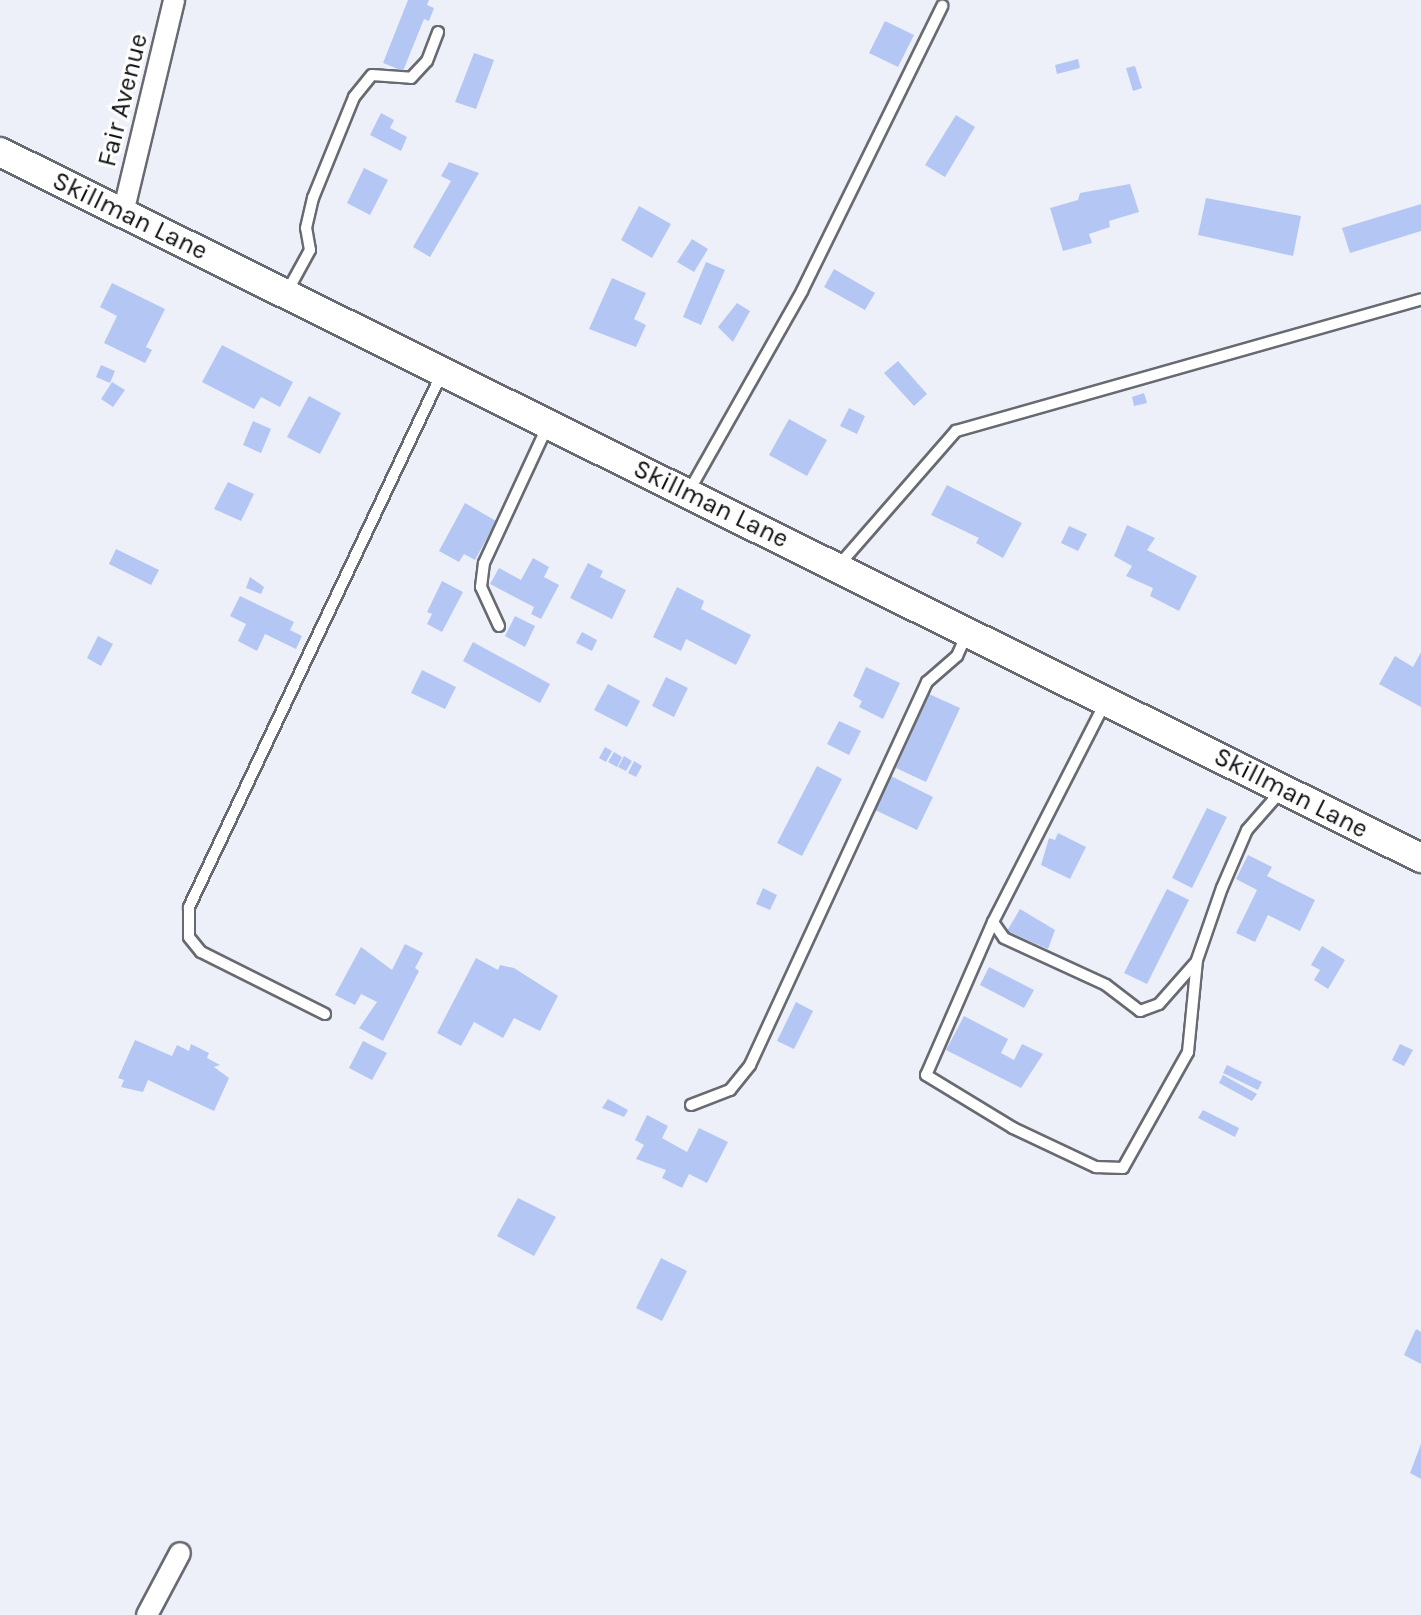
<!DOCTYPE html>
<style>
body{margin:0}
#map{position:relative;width:1421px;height:1615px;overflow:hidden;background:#edf0f8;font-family:Karla,sans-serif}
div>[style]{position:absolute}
.building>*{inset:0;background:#b4c7f4}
.roads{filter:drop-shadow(2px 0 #686a71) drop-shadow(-2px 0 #686a71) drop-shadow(0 2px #686a71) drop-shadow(0 -2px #686a71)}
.lane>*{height:10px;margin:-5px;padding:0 5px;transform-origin:5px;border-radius:5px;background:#fff}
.street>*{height:20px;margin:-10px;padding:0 10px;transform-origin:10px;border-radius:10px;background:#fff}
.secondary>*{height:28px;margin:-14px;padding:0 14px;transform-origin:14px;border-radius:14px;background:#fff}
span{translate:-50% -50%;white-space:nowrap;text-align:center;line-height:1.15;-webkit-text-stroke:6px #fff;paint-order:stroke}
.street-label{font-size:26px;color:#0e1012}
</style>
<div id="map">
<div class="building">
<div style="clip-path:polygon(408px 0,429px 0,427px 5px,434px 8px,429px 21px,424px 19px,403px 71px,383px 63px)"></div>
<div style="clip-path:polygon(885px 21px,914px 35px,898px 67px,869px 53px)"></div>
<div style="clip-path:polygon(474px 53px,494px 60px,476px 109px,455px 102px)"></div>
<div style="clip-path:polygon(1078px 59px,1080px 68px,1057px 74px,1055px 65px)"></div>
<div style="clip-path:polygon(1135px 66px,1142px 88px,1133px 91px,1126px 68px)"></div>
<div style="clip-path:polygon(381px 113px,394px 120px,390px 128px,407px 137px,401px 151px,370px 135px)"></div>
<div style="clip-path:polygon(956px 115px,975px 127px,945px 177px,925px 165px)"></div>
<div style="clip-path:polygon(449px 162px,479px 173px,430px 257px,413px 247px,451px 181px,441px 176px)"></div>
<div style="clip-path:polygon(364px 168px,388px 180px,370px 215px,347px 203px)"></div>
<div style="clip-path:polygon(1130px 184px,1139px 212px,1109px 221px,1110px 227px,1089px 234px,1092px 243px,1063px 251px,1050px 208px,1078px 200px,1080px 193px)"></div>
<div style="clip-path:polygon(1206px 198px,1301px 216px,1293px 256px,1198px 235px)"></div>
<div style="clip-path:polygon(1421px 204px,1421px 231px,1350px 253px,1342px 228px)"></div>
<div style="clip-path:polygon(639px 206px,671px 224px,652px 258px,621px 240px)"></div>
<div style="clip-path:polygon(692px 239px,708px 249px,694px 272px,677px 262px)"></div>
<div style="clip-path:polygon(706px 262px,725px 270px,701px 325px,683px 317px)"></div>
<div style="clip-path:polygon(834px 269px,875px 293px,865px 310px,824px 287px)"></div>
<div style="clip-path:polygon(612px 278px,646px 293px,634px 319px,646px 325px,636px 347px,589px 329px)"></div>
<div style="clip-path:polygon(112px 283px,165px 309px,146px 347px,152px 350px,145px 363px,104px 343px,117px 316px,100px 307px)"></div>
<div style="clip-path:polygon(737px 303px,750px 311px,733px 342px,718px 327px)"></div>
<div style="clip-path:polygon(222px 345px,293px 382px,280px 407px,261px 397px,254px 409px,202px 382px)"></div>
<div style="clip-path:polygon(898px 361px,927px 394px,914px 406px,884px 373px)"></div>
<div style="clip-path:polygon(101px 365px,115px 371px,110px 383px,96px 377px)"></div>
<div style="clip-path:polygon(112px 382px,125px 390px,113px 407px,101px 399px)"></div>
<div style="clip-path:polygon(1144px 393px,1147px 403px,1134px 406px,1132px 397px)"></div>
<div style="clip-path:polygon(309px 396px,341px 413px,320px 454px,287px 437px)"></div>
<div style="clip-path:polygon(849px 408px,865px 416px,857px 434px,840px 426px)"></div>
<div style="clip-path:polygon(789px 419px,827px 440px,807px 476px,769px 455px)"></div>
<div style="clip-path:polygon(253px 421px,271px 429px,261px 453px,243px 445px)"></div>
<div style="clip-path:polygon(228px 482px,254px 494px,241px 521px,214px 509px)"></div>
<div style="clip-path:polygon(947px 485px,1022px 523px,1003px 558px,976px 543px,979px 538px,931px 515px)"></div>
<div style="clip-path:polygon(465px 503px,496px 521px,475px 560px,464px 554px,459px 562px,439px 551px)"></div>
<div style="clip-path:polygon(1127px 525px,1155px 538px,1147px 550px,1197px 576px,1179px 611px,1150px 596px,1153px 588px,1126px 576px,1132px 566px,1114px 556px)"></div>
<div style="clip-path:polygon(1069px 526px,1087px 534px,1078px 551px,1061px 543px)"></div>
<div style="clip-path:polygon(116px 549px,159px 570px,151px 585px,109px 564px)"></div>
<div style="clip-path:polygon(533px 558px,549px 567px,544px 577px,559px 585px,541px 619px,531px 614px,534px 607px,490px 584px,499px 568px,521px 580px)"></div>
<div style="clip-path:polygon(588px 563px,603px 571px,600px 577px,626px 590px,612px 619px,570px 598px)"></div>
<div style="clip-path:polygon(250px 577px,264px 587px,261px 594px,246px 588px)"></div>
<div style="clip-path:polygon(442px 581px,463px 592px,442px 632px,427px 624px,432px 614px,427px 612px)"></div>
<div style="clip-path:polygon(677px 587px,704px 601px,701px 609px,751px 635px,736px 665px,686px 639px,681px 651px,653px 637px)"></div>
<div style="clip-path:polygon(240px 596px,294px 622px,290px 630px,302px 636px,296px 649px,265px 634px,257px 651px,238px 641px,246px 624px,230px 616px)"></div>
<div style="clip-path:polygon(515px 616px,535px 626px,525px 647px,505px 636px)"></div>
<div style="clip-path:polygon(582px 632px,597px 640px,592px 651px,576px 643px)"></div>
<div style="clip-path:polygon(98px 636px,113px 644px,101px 666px,87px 658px)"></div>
<div style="clip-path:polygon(473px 642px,550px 684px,540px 703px,463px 661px)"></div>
<div style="clip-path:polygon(1421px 652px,1421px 707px,1379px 684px,1395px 656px,1413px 667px)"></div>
<div style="clip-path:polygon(866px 667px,900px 683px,883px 719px,859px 707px,862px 701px,853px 696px)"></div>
<div style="clip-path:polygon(422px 670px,456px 687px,445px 709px,411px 693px)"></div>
<div style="clip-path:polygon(666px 677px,688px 688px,674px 717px,652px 706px)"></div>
<div style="clip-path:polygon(608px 684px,640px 701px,627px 727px,594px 710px)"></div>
<div style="clip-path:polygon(929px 694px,960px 708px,926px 782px,896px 768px)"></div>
<div style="clip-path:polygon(839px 721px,861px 731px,849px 755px,827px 744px)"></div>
<div style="clip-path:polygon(605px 747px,612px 751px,606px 762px,599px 758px)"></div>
<div style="clip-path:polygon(614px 752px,622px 757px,617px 767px,608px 762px)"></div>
<div style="clip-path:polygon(624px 756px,632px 761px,626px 771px,618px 767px)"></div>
<div style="clip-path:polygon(634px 761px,642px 766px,636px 777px,628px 773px)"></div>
<div style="clip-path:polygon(817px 766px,842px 779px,802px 856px,777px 843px)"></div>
<div style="clip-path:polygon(887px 774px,933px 797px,917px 830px,871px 808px)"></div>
<div style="clip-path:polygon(1207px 808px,1227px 817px,1192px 888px,1172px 878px)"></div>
<div style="clip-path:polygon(1058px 833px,1086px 847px,1070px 879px,1041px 865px,1049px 838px,1055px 840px)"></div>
<div style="clip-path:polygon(1248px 855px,1272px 867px,1267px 876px,1315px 900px,1300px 931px,1268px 915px,1255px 942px,1236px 933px,1257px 890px,1236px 879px)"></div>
<div style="clip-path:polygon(763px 888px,777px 895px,770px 910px,756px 904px)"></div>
<div style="clip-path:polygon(1167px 889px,1189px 900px,1147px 984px,1124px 973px)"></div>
<div style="clip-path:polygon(1020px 909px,1055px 930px,1048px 949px,1007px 931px)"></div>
<div style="clip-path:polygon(405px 944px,423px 953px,415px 968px,419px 971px,383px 1041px,359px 1028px,377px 1002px,361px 994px,355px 1005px,335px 995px,361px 947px,392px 970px)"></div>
<div style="clip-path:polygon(1322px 946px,1345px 960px,1328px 989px,1314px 980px,1320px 970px,1311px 965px)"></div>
<div style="clip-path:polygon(476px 958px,498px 970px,500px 965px,514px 968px,558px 996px,540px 1031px,514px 1018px,503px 1038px,474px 1022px,461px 1046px,437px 1033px)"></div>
<div style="clip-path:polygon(989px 967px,1034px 990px,1024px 1008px,980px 985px)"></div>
<div style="clip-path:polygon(796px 1002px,813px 1011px,794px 1049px,777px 1041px)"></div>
<div style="clip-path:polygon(964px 1016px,1008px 1039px,1001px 1053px,1014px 1060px,1022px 1044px,1043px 1054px,1021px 1088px,946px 1050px)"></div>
<div style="clip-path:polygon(135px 1040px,172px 1056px,177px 1045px,189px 1051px,191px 1044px,209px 1053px,207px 1058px,220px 1065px,214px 1067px,229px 1078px,214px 1111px,148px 1080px,143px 1092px,121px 1087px,124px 1080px,118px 1078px)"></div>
<div style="clip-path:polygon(363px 1041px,387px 1053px,372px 1080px,349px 1068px)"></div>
<div style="clip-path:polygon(1400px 1044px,1413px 1050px,1404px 1066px,1392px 1060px)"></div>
<div style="clip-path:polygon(1227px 1065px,1262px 1082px,1258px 1090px,1223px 1073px)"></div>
<div style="clip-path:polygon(1223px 1075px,1257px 1094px,1252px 1101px,1219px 1083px)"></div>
<div style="clip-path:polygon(608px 1099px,628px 1110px,624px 1117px,602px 1108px)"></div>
<div style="clip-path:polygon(1203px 1110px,1239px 1128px,1235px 1137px,1198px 1118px)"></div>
<div style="clip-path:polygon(647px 1115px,668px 1126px,662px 1138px,687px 1152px,699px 1128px,728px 1142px,707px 1183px,689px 1174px,682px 1188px,662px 1178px,666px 1170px,636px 1159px,644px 1145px,635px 1140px)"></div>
<div style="clip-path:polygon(518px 1198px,556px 1217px,534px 1256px,497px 1236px)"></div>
<div style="clip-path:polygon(661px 1258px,687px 1271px,662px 1321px,636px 1308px)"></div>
<div style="clip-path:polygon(1416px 1329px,1421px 1332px,1421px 1364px,1404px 1355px)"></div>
<div style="clip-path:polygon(1421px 1444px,1421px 1479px,1410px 1473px)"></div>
</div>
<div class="roads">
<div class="lane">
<div style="left:287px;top:292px;width:48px;rotate:-61.3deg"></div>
<div style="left:310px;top:250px;width:22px;rotate:-100deg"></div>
<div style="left:306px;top:228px;width:31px;rotate:-77deg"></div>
<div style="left:313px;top:198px;width:109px;rotate:-67.9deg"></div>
<div style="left:354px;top:97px;width:28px;rotate:-51deg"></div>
<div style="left:372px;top:75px;width:39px;rotate:4deg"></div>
<div style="left:411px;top:78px;width:23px;rotate:-47deg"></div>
<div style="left:427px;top:61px;width:31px;rotate:-69deg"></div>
<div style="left:689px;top:491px;width:230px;rotate:-60.5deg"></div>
<div style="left:802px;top:291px;width:318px;rotate:-63.8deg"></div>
<div style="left:839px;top:565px;width:178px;rotate:-48.9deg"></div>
<div style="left:956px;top:431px;width:483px;rotate:-15.8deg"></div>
<div style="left:499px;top:626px;width:43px;rotate:-114.8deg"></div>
<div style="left:481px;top:587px;width:24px;rotate:-83deg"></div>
<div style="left:484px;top:563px;width:152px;rotate:-65.1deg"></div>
<div style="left:1105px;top:703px;width:246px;rotate:117.1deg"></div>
<div style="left:993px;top:922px;width:167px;rotate:113.6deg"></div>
<div style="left:926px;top:1075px;width:102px;rotate:31.3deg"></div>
<div style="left:1013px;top:1128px;width:92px;rotate:25.2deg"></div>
<div style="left:1096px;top:1167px;width:27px;rotate:2deg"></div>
<div style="left:1123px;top:1168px;width:133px;rotate:-60.7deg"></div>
<div style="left:1188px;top:1052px;width:92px;rotate:-84.4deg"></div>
<div style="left:1197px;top:960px;width:76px;rotate:-70.9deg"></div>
<div style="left:1222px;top:888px;width:63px;rotate:-66.7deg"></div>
<div style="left:1247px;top:830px;width:53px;rotate:-48.8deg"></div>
<div style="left:993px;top:922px;width:19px;rotate:55deg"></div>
<div style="left:1004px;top:938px;width:112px;rotate:24.7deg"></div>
<div style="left:1106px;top:985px;width:43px;rotate:37.4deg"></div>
<div style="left:1140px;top:1011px;width:20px;rotate:-20deg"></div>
<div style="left:1159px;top:1004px;width:56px;rotate:-48.6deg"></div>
<div style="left:325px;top:1014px;width:139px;rotate:-153.4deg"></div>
<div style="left:201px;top:952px;width:19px;rotate:-129deg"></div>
<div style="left:189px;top:937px;width:30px;rotate:-90deg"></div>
<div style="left:189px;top:907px;width:591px;rotate:-64.65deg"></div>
<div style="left:691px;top:1105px;width:42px;rotate:-21deg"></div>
<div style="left:730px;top:1090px;width:32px;rotate:-51deg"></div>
<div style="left:750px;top:1065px;width:422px;rotate:-65.2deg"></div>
<div style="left:927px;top:682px;width:40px;rotate:-41deg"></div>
<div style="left:957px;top:656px;width:22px;rotate:-66deg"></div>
</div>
<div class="street">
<div style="left:123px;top:213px;width:219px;rotate:-76.5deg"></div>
<div style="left:147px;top:1615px;width:70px;rotate:-62deg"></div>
</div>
<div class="secondary">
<div style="left:0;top:152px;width:1587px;rotate:26.42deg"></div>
</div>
</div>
<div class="street-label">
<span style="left:123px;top:100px;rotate:-76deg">Fair Avenue</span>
<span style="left:130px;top:216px;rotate:26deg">Skillman Lane</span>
<span style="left:711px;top:504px;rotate:26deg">Skillman Lane</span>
<span style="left:1291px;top:793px;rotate:27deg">Skillman Lane</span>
</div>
</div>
